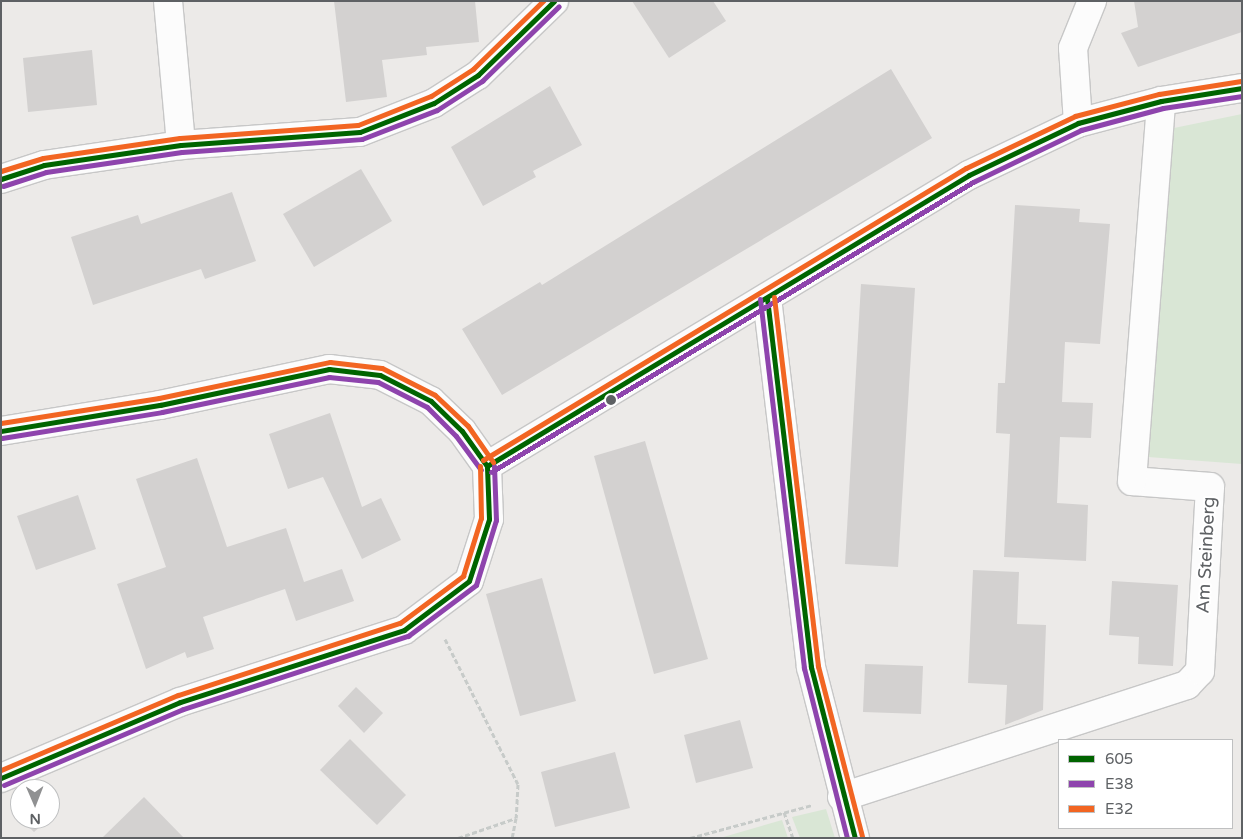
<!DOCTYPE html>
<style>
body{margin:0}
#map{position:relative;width:1243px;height:839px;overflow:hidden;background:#eceae8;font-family:"Varela Round",sans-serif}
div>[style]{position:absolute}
.green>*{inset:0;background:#d9e6d5}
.building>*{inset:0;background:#d3d1d0}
.path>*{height:3px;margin-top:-1.5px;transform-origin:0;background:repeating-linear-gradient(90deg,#c7cbc9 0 5px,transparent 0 7.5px)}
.roads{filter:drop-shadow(1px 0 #c7c7c7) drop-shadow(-1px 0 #c7c7c7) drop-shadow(0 1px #c7c7c7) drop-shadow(0 -1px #c7c7c7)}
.street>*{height:28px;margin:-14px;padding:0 14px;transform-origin:14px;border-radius:14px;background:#fcfcfc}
.bus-1>*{height:5px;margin:-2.5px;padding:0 2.5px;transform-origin:2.5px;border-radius:2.5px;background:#006400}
.bus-2>*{height:5px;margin:-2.5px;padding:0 2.5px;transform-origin:2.5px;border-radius:2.5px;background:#8e44ad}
.bus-3>*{height:5px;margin:-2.5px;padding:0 2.5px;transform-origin:2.5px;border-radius:2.5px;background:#f26522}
.dots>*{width:14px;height:14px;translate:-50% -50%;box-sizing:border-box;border:2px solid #fff;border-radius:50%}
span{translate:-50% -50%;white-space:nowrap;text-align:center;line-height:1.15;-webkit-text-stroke:4px #fff;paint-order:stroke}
.street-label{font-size:18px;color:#5e6164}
.frame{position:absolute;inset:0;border:2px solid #5e6164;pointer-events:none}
.legend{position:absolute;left:1058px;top:739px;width:175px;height:90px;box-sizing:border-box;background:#fff;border:1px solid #bfc0c1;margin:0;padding:6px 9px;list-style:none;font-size:15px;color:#5e6164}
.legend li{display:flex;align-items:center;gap:10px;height:25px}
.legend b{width:25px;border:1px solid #bfc0c1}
.north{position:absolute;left:10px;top:779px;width:50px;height:50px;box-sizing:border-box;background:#fff;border:1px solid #bfc0c1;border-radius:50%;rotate:179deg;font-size:14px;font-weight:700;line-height:20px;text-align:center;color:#5e6164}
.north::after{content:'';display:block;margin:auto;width:18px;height:22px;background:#909192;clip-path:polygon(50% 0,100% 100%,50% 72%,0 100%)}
</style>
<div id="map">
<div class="green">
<div style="clip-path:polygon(1242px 114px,1242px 464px,1148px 457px,1170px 139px,1174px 128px)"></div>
<div style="clip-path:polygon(826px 809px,835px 838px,800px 838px,792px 817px)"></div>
<div style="clip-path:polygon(782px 820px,788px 838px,720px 838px)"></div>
</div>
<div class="building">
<div style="clip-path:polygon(334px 1px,475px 1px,479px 42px,426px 47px,427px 55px,382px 60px,387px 97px,346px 102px)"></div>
<div style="clip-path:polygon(632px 1px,713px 1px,726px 21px,669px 58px)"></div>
<div style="clip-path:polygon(1134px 1px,1242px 1px,1242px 32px,1138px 67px,1121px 33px,1138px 27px)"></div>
<div style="clip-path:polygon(92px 50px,97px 105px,28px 112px,23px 58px)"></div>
<div style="clip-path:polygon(891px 69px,932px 138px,502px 395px,462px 329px,540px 282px,542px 285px)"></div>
<div style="clip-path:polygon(550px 86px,582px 145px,533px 171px,536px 177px,483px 206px,451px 147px)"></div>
<div style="clip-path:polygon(361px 169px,392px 221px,314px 267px,283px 214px)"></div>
<div style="clip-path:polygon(232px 192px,256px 261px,205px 279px,201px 269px,93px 305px,71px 237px,138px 215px,141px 224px)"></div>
<div style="clip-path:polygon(1015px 205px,1080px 209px,1079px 222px,1110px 224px,1100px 344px,1065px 342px,1062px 402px,1093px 403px,1091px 438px,1060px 437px,1057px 503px,1088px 505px,1086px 561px,1004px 557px,1010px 434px,996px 433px,998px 383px,1005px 383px)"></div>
<div style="clip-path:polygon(861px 284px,915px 288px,898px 567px,845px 564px)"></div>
<div style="clip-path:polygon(330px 413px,362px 507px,381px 498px,401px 540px,362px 559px,323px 477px,288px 489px,269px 434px)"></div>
<div style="clip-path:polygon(645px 441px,708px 659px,654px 674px,594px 456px)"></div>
<div style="clip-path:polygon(197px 458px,227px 547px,286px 528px,304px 582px,342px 569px,354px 601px,296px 621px,285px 589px,203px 617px,214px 649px,187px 658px,185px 652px,146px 669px,117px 584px,166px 567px,136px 479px)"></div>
<div style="clip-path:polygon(78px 495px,96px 549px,36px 570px,17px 516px)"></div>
<div style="clip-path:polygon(973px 570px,1019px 572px,1017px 624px,1046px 625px,1043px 710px,1005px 725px,1007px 685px,968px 683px)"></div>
<div style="clip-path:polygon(542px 578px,576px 701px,520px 716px,486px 594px)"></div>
<div style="clip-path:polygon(1112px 581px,1178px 585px,1173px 666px,1138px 664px,1139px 637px,1109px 635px)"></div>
<div style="clip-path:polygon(865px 664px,923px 666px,921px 714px,863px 712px)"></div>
<div style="clip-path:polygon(356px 687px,383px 713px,364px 733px,338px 706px)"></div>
<div style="clip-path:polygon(740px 720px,753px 768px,696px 783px,684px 735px)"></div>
<div style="clip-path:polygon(350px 739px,406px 795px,377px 825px,320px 770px)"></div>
<div style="clip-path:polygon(615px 752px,630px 808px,555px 827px,541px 772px)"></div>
<div style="clip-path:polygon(144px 797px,184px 838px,102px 838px)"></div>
<div style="clip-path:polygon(20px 819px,49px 819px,34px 832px)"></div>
</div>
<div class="path">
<div style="left:445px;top:639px;width:162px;rotate:63.3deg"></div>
<div style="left:518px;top:784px;width:34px;rotate:93deg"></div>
<div style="left:784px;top:812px;width:28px;rotate:71deg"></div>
<div style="left:458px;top:838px;width:61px;rotate:-19deg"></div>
<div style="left:516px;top:818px;width:20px;rotate:101deg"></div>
<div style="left:690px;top:838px;width:126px;rotate:-15.1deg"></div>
</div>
<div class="roads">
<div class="street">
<div style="left:168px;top:1px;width:145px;rotate:84.8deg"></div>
<div style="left:1078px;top:123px;width:75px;rotate:-93.8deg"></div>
<div style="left:1073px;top:48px;width:51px;rotate:-68deg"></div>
<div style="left:1px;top:179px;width:45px;rotate:-18deg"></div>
<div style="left:44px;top:165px;width:138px;rotate:-8.3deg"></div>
<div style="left:181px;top:145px;width:179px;rotate:-4.2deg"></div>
<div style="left:360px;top:132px;width:79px;rotate:-21.4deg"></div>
<div style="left:434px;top:103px;width:52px;rotate:-32.5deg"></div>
<div style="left:478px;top:75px;width:106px;rotate:-44.2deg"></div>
<div style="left:767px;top:298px;width:372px;rotate:83.2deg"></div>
<div style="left:811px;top:667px;width:177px;rotate:75.6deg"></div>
<div style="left:1px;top:431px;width:161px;rotate:-9.3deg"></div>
<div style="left:160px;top:405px;width:173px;rotate:-12deg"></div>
<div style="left:329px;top:369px;width:51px;rotate:6.7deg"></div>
<div style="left:380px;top:375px;width:57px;rotate:27deg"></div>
<div style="left:431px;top:401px;width:43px;rotate:44.1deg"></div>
<div style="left:462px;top:431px;width:43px;rotate:54.5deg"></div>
<div style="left:487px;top:466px;width:563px;rotate:-31.12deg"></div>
<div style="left:969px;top:175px;width:121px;rotate:-25.5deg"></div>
<div style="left:1078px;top:123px;width:86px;rotate:-14.8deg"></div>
<div style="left:1161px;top:101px;width:82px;rotate:-9.1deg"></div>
<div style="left:1px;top:778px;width:194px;rotate:-23deg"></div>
<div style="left:180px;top:702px;width:235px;rotate:-17.8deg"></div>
<div style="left:404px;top:630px;width:81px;rotate:-37deg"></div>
<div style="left:469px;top:581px;width:65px;rotate:-72.1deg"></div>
<div style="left:489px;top:519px;width:53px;rotate:-92.2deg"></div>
<div style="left:842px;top:797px;width:363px;rotate:-18deg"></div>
<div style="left:1187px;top:685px;width:19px;rotate:-47deg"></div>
<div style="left:1200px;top:671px;width:184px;rotate:-86.9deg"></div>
<div style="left:1210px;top:487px;width:78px;rotate:-175.6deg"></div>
<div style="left:1132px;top:481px;width:381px;rotate:-85.6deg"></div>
</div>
</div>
<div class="bus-1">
<div style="left:1px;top:179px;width:45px;rotate:-18deg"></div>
<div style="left:44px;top:165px;width:138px;rotate:-8.3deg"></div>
<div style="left:181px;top:145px;width:179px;rotate:-4.2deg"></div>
<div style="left:360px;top:132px;width:79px;rotate:-21.4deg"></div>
<div style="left:434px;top:103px;width:52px;rotate:-32.5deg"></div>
<div style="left:478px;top:75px;width:106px;rotate:-44.2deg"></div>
<div style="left:767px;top:298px;width:372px;rotate:83.2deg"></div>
<div style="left:811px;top:667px;width:177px;rotate:75.6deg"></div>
<div style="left:1px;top:431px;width:161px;rotate:-9.3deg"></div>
<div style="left:160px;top:405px;width:173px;rotate:-12deg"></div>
<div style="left:329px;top:369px;width:51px;rotate:6.7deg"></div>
<div style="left:380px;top:375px;width:57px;rotate:27deg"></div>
<div style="left:431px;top:401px;width:43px;rotate:44.1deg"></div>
<div style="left:462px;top:431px;width:43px;rotate:54.5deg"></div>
<div style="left:487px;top:466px;width:563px;rotate:-31.12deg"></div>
<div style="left:969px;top:175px;width:121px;rotate:-25.5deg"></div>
<div style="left:1078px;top:123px;width:86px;rotate:-14.8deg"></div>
<div style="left:1161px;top:101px;width:82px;rotate:-9.1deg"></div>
<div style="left:1px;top:778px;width:194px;rotate:-23deg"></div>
<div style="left:180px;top:702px;width:235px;rotate:-17.8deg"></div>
<div style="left:404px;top:630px;width:81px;rotate:-37deg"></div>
<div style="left:469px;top:581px;width:65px;rotate:-72.1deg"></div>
<div style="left:489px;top:519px;width:53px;rotate:-92.2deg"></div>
</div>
<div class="bus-2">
<div style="left:3px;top:186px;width:45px;rotate:-18deg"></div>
<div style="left:46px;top:172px;width:137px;rotate:-8.4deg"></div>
<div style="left:182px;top:152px;width:180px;rotate:-4.1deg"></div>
<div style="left:362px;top:139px;width:80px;rotate:-21.1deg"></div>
<div style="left:437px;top:110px;width:54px;rotate:-32.8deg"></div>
<div style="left:482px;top:81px;width:107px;rotate:-44.2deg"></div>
<div style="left:760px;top:299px;width:372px;rotate:83.2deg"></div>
<div style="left:804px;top:668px;width:175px;rotate:75.8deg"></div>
<div style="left:2px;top:438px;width:162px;rotate:-9.2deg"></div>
<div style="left:162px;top:412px;width:171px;rotate:-11.8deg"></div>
<div style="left:329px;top:377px;width:49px;rotate:5.8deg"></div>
<div style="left:378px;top:382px;width:55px;rotate:27deg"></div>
<div style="left:427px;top:407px;width:41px;rotate:45deg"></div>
<div style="left:456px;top:436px;width:42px;rotate:53.7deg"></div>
<div style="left:491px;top:472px;width:563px;rotate:-31.03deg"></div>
<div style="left:973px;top:182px;width:120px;rotate:-25.7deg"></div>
<div style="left:1081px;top:130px;width:85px;rotate:-15deg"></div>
<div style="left:1163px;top:108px;width:80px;rotate:-8.6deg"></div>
<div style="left:4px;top:785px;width:194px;rotate:-23deg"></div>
<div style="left:183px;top:709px;width:237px;rotate:-18deg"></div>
<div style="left:408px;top:636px;width:85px;rotate:-36.9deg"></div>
<div style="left:476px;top:585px;width:68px;rotate:-72.9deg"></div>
<div style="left:496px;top:520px;width:54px;rotate:-92.1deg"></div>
</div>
<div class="bus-3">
<div style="left:1px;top:171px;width:44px;rotate:-17.2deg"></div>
<div style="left:43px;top:158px;width:138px;rotate:-8.3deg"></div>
<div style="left:180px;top:138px;width:178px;rotate:-4.2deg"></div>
<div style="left:358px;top:125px;width:79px;rotate:-21.7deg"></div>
<div style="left:431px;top:96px;width:50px;rotate:-32.7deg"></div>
<div style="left:473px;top:69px;width:98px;rotate:-44.2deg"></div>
<div style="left:774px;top:297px;width:372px;rotate:83.2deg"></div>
<div style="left:818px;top:666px;width:176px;rotate:75.5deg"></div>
<div style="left:1px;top:423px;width:160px;rotate:-9deg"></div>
<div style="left:159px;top:398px;width:175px;rotate:-11.9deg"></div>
<div style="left:330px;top:362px;width:52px;rotate:6.6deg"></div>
<div style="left:382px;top:368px;width:59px;rotate:27deg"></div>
<div style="left:435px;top:395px;width:45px;rotate:43.2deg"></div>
<div style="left:468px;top:426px;width:44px;rotate:55.2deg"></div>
<div style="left:483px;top:460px;width:564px;rotate:-31.16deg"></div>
<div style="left:966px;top:168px;width:121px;rotate:-25.5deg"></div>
<div style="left:1075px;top:116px;width:87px;rotate:-14.7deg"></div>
<div style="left:1159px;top:94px;width:83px;rotate:-9deg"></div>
<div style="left:1px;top:770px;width:192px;rotate:-23deg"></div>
<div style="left:178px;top:695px;width:233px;rotate:-18deg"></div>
<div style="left:400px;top:623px;width:79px;rotate:-36.7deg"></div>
<div style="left:463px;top:576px;width:61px;rotate:-72.8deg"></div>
<div style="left:481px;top:518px;width:52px;rotate:-91.1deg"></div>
</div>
<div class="dots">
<div style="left:611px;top:400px;background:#5e6164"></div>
</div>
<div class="street-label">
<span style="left:1206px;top:555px;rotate:-87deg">Am Steinberg</span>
</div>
<div class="frame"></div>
<ul class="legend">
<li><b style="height:6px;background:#006400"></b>605</li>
<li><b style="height:6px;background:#8e44ad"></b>E38</li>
<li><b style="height:6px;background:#f26522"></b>E32</li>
</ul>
<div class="north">N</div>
</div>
